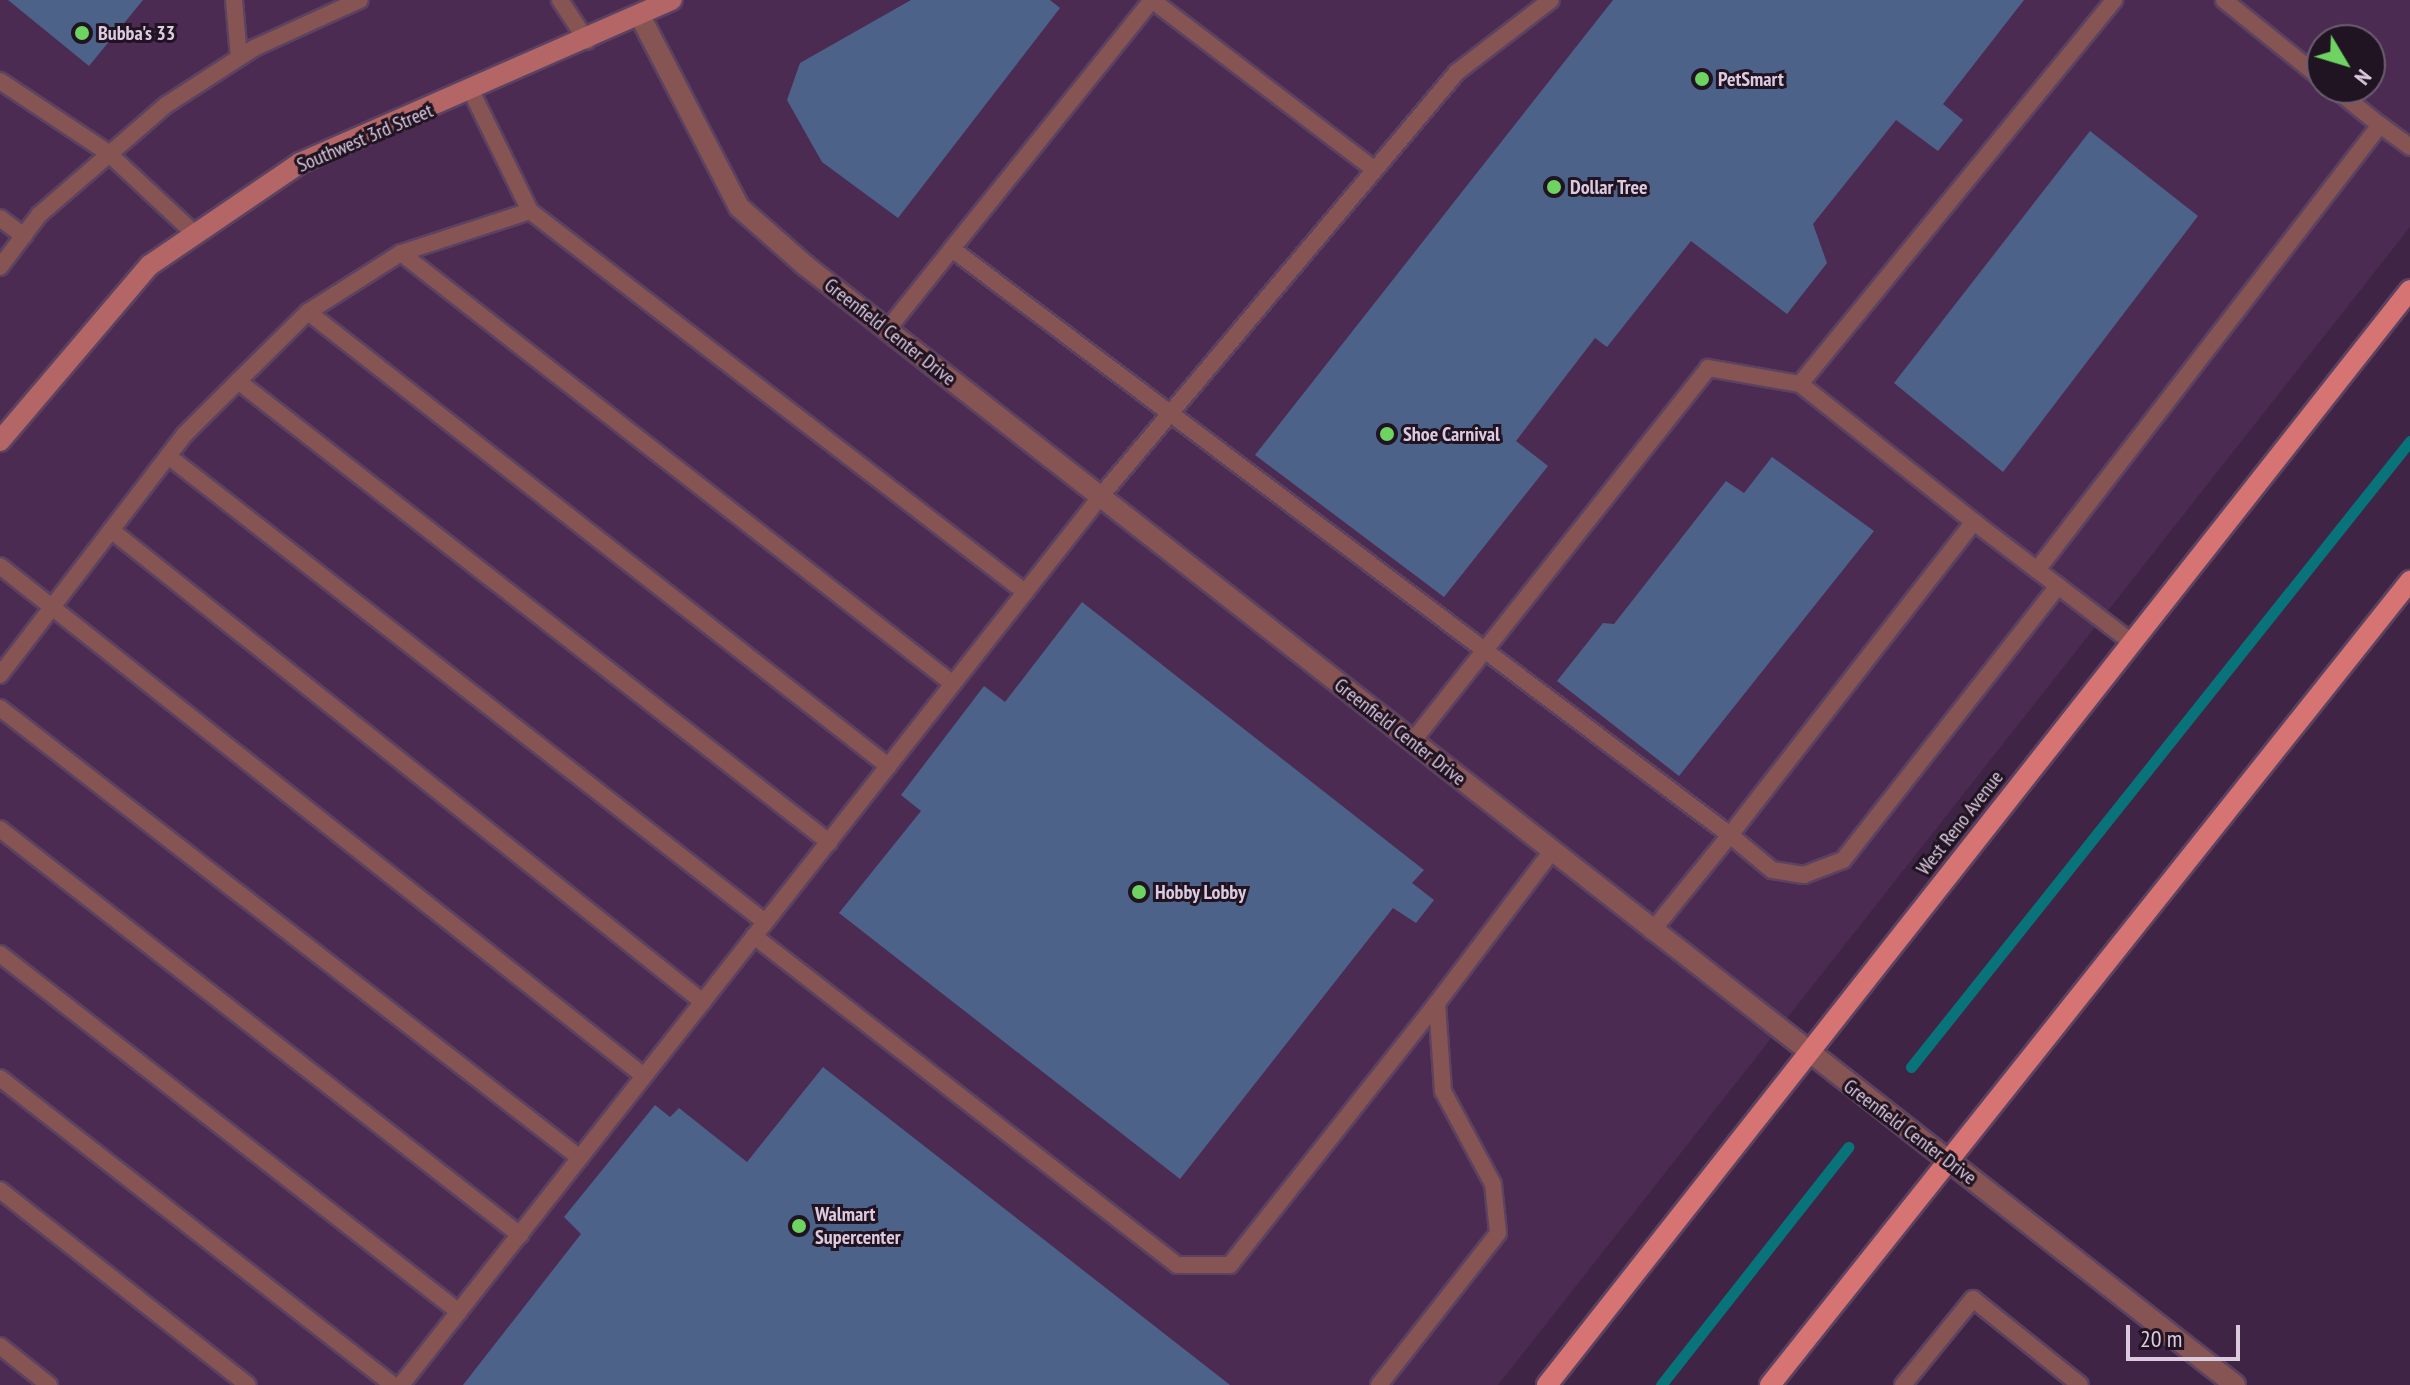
<!DOCTYPE html>
<style>
body{margin:0}
#map{position:relative;width:2410px;height:1385px;overflow:hidden;background:#402445;font-family:"PT Sans Narrow",sans-serif}
div>[style]{position:absolute}
.built>*{inset:0;background:#4c2b52}
.stream>*{height:11px;margin:-5.5px;padding:0 5.5px;transform-origin:5.5px;border-radius:5.5px;background:#08747a}
.building>*{inset:0;background:#4c6289}
.roads{filter:drop-shadow(2px 0 #5c4261) drop-shadow(-2px 0 #5c4261) drop-shadow(0 2px #5c4261) drop-shadow(0 -2px #5c4261)}
.lane>*{height:16px;margin:-8px;padding:0 8px;transform-origin:8px;border-radius:8px;background:#855453}
.street>*{height:20px;margin:-10px;padding:0 10px;transform-origin:10px;border-radius:10px;background:#855453}
.secondary>*{height:20px;margin:-10px;padding:0 10px;transform-origin:10px;border-radius:10px;background:#b36665}
.primary>*{height:20px;margin:-10px;padding:0 10px;transform-origin:10px;border-radius:10px;background:#d67473}
.dots>*{width:22px;height:22px;translate:-50% -50%;box-sizing:border-box;border:4px solid #201322;border-radius:50%}
span{translate:-50% -50%;white-space:nowrap;text-align:center;line-height:1.15;-webkit-text-stroke:6px #201322;paint-order:stroke}
.poi-label{font-size:20px;color:#dccbdf;font-weight:700}
.left{translate:0 -50%;text-align:left}
.street-label{font-size:20px;color:#dccbdf}
.north{position:absolute;left:2306px;top:24px;width:80px;height:80px;box-sizing:border-box;background:#201322;border:2px solid #6b5d6e;border-radius:50%;rotate:128deg;font-size:22px;font-weight:700;line-height:32px;text-align:center;color:#dccbdf}
.north::after{content:'';display:block;margin:auto;width:28px;height:36px;background:#6ed360;clip-path:polygon(50% 0,100% 100%,50% 72%,0 100%)}
.scale{position:absolute;left:2126px;top:1325px;width:114px;height:36px;box-sizing:border-box;border:4px solid #dccbdf;border-top:0;padding-left:10px;font-size:24px;line-height:28px;white-space:nowrap;color:#dccbdf;-webkit-text-stroke:6px #201322;paint-order:stroke}
</style>
<div id="map">
<div class="built">
<div style="clip-path:polygon(evenodd,0 0,2410px 0,2410px 227px,1498px 1385px,0 1385px,0 0,2322px 40px,2370px 40px,2370px 88px,2322px 88px,2322px 40px)"></div>
</div>
<div class="stream">
<div style="left:1911px;top:1067px;width:801px;rotate:-51.44deg"></div>
<div style="left:1661px;top:1385px;width:303px;rotate:-51.8deg"></div>
</div>
<div class="building">
<div style="clip-path:polygon(8px 0,143px 0,89px 66px)"></div>
<div style="clip-path:polygon(911px 0,1050px 0,1060px 8px,898px 218px,822px 162px,787px 100px,800px 63px)"></div>
<div style="clip-path:polygon(1613px 0,2024px 0,1943px 104px,1963px 120px,1938px 151px,1896px 120px,1813px 224px,1827px 263px,1787px 314px,1691px 241px,1607px 347px,1595px 338px,1516px 441px,1548px 466px,1444px 597px,1255px 455px)"></div>
<div style="clip-path:polygon(2090px 131px,2198px 216px,2003px 472px,1894px 383px)"></div>
<div style="clip-path:polygon(1772px 457px,1874px 531px,1679px 776px,1557px 681px,1603px 623px,1614px 624px,1726px 481px,1744px 493px)"></div>
<div style="clip-path:polygon(1082px 602px,1424px 870px,1412px 883px,1434px 900px,1416px 923px,1393px 908px,1180px 1179px,839px 913px,921px 811px,901px 795px,984px 686px,1005px 702px)"></div>
<div style="clip-path:polygon(823px 1067px,1230px 1385px,463px 1385px,581px 1234px,564px 1217px,655px 1105px,670px 1117px,679px 1108px,747px 1162px)"></div>
</div>
<div class="roads">
<div class="lane">
<div style="left:234px;top:0;width:57px;rotate:85deg"></div>
<div style="left:560px;top:0;width:49px;rotate:56.6deg"></div>
<div style="left:1152px;top:0;width:319px;rotate:128.8deg"></div>
<div style="left:952px;top:249px;width:974px;rotate:36.99deg"></div>
<div style="left:1730px;top:835px;width:124px;rotate:129.1deg"></div>
<div style="left:1152px;top:0;width:280px;rotate:37.3deg"></div>
<div style="left:2224px;top:0;width:126px;rotate:38.9deg"></div>
<div style="left:0;top:81px;width:128px;rotate:33.6deg"></div>
<div style="left:107px;top:152px;width:120px;rotate:43deg"></div>
<div style="left:2334px;top:88px;width:60px;rotate:39deg"></div>
<div style="left:472px;top:93px;width:131px;rotate:63.8deg"></div>
<div style="left:530px;top:211px;width:625px;rotate:37.59deg"></div>
<div style="left:0;top:218px;width:30px;rotate:37deg"></div>
<div style="left:401px;top:253px;width:700px;rotate:37.98deg"></div>
<div style="left:0;top:267px;width:65px;rotate:-53.1deg"></div>
<div style="left:39px;top:215px;width:168px;rotate:-40.9deg"></div>
<div style="left:166px;top:105px;width:105px;rotate:-32.9deg"></div>
<div style="left:254px;top:48px;width:116px;rotate:-24.4deg"></div>
<div style="left:308px;top:312px;width:737px;rotate:38.05deg"></div>
<div style="left:887px;top:330px;width:104px;rotate:-51.3deg"></div>
<div style="left:238px;top:381px;width:750px;rotate:37.96deg"></div>
<div style="left:1800px;top:384px;width:222px;rotate:38.4deg"></div>
<div style="left:168px;top:456px;width:757px;rotate:37.97deg"></div>
<div style="left:111px;top:530px;width:757px;rotate:38.57deg"></div>
<div style="left:0;top:566px;width:821px;rotate:38.38deg"></div>
<div style="left:2037px;top:570px;width:562px;rotate:-52.38deg"></div>
<div style="left:2380px;top:125px;width:37px;rotate:36deg"></div>
<div style="left:2058px;top:586px;width:348px;rotate:128.1deg"></div>
<div style="left:1843px;top:860px;width:42px;rotate:159deg"></div>
<div style="left:1804px;top:875px;width:32px;rotate:-171deg"></div>
<div style="left:1772px;top:870px;width:55px;rotate:-140.2deg"></div>
<div style="left:1730px;top:835px;width:397px;rotate:-52.1deg"></div>
<div style="left:1974px;top:522px;width:200px;rotate:37.3deg"></div>
<div style="left:0;top:675px;width:302px;rotate:-52.5deg"></div>
<div style="left:184px;top:435px;width:175px;rotate:-44.8deg"></div>
<div style="left:308px;top:312px;width:110px;rotate:-32.4deg"></div>
<div style="left:401px;top:253px;width:136px;rotate:-18deg"></div>
<div style="left:0;top:708px;width:734px;rotate:37.81deg"></div>
<div style="left:1412px;top:742px;width:477px;rotate:-51.6deg"></div>
<div style="left:1708px;top:368px;width:93px;rotate:9.9deg"></div>
<div style="left:1800px;top:384px;width:496px;rotate:-50.7deg"></div>
<div style="left:0;top:829px;width:660px;rotate:37.98deg"></div>
<div style="left:754px;top:936px;width:536px;rotate:37.87deg"></div>
<div style="left:1177px;top:1265px;width:53px"></div>
<div style="left:1230px;top:1265px;width:334px;rotate:-51.7deg"></div>
<div style="left:0;top:954px;width:582px;rotate:37.95deg"></div>
<div style="left:0;top:1078px;width:499px;rotate:38deg"></div>
<div style="left:0;top:1190px;width:315px;rotate:38.2deg"></div>
<div style="left:0;top:1346px;width:63px;rotate:38.5deg"></div>
<div style="left:401px;top:1385px;width:1130px;rotate:-51.79deg"></div>
<div style="left:1100px;top:497px;width:555px;rotate:-49.97deg"></div>
<div style="left:1457px;top:72px;width:118px;rotate:-37.5deg"></div>
<div style="left:1379px;top:1385px;width:193px;rotate:-51.9deg"></div>
<div style="left:1498px;top:1233px;width:49px;rotate:-95.8deg"></div>
<div style="left:1493px;top:1184px;width:106px;rotate:-118.3deg"></div>
<div style="left:1443px;top:1091px;width:88px;rotate:-93.9deg"></div>
<div style="left:1437px;top:1003px;width:191px;rotate:-52.9deg"></div>
<div style="left:1903px;top:1385px;width:111px;rotate:-50.9deg"></div>
<div style="left:1973px;top:1299px;width:137px;rotate:38.8deg"></div>
</div>
<div class="street">
<div style="left:640px;top:16px;width:215px;rotate:62.6deg"></div>
<div style="left:739px;top:207px;width:89px;rotate:41.4deg"></div>
<div style="left:806px;top:266px;width:1815px;rotate:38.06deg"></div>
</div>
<div class="secondary">
<div style="left:0;top:441px;width:231px;rotate:-49.6deg"></div>
<div style="left:150px;top:265px;width:181px;rotate:-34.2deg"></div>
<div style="left:300px;top:163px;width:406px;rotate:-23.7deg"></div>
</div>
<div class="primary">
<div style="left:1547px;top:1385px;width:1394px;rotate:-51.76deg"></div>
<div style="left:1770px;top:1385px;width:1028px;rotate:-51.48deg"></div>
</div>
</div>
<div class="dots">
<div style="left:82px;top:33px;background:#6ed360"></div>
<div style="left:1702px;top:79px;background:#6ed360"></div>
<div style="left:1554px;top:187px;background:#6ed360"></div>
<div style="left:1387px;top:434px;background:#6ed360"></div>
<div style="left:1139px;top:892px;background:#6ed360"></div>
<div style="left:799px;top:1226px;background:#6ed360"></div>
</div>
<div class="poi-label">
<span class="left" style="left:98px;top:33px">Bubba's 33</span>
<span class="left" style="left:1718px;top:79px">PetSmart</span>
<span class="left" style="left:1570px;top:187px">Dollar Tree</span>
<span class="left" style="left:1403px;top:434px">Shoe Carnival</span>
<span class="left" style="left:1155px;top:892px">Hobby Lobby</span>
<span class="left" style="left:815px;top:1226px">Walmart<br>Supercenter</span>
</div>
<div class="street-label">
<span style="left:365px;top:138px;rotate:-23deg">Southwest 3rd Street</span>
<span style="left:890px;top:332px;rotate:38deg">Greenfield Center Drive</span>
<span style="left:1400px;top:732px;rotate:38deg">Greenfield Center Drive</span>
<span style="left:1960px;top:823px;rotate:-52deg">West Reno Avenue</span>
<span style="left:1910px;top:1132px;rotate:37deg">Greenfield Center Drive</span>
</div>
<div class="north">N</div>
<div class="scale">20 m</div>
</div>
